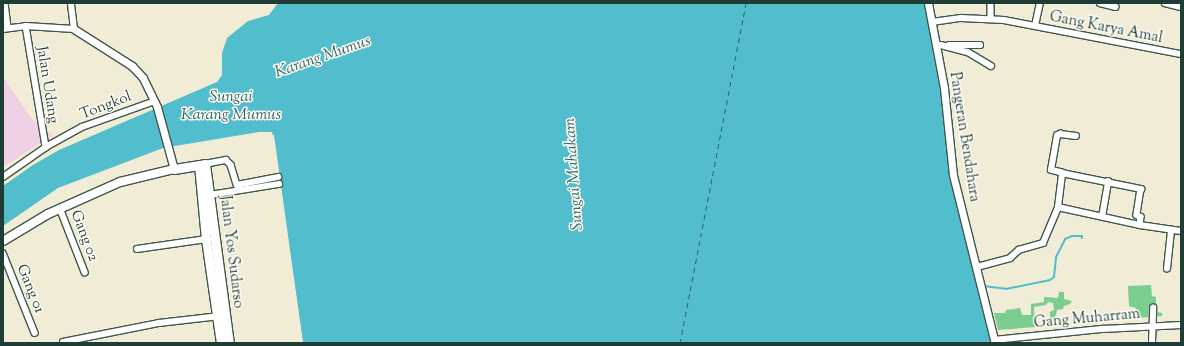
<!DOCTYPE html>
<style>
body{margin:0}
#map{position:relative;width:1184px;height:346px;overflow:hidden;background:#f1ecd5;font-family:"Sorts Mill Goudy",serif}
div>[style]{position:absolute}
.built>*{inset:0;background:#f0d0e4}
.green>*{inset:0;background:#7bcd90}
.water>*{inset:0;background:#52becd}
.pier>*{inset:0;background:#f1ecd5}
.stream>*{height:2px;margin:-1px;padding:0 1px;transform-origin:1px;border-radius:1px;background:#52becd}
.ferry>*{height:1px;margin-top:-0.5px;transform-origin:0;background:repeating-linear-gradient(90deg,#2e6462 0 5px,transparent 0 9px)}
.roads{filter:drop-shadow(1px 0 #3e574c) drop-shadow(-1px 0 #3e574c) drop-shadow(0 1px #3e574c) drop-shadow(0 -1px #3e574c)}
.minor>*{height:5.5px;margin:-2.75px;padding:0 2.75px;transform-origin:2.75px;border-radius:2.75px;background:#fff}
.tertiary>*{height:7px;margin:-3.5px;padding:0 3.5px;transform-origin:3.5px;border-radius:3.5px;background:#fff}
.secondary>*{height:8px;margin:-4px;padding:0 4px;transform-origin:4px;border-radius:4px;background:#fff}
.trunk>*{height:9px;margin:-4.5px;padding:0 4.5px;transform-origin:4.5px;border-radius:4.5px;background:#fff}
span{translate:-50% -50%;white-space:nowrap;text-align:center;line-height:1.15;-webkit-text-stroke:3px #fdfcf7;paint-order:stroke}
.street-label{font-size:15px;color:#1f3d34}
.water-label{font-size:16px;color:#2e6462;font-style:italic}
.frame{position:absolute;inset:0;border:4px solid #1f3d34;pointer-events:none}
</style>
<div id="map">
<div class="built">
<div style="clip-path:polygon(3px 80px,5px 80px,32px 119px,53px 135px,3px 167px)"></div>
</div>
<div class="green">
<div style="clip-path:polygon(1151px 285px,1152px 296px,1156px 297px,1156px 312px,1162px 313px,1162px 316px,1137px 318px,1136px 308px,1129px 306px,1128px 286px)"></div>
<div style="clip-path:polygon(1059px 292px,1064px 292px,1064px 299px,1072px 301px,1070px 304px,1064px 306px,1063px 309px,1057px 310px,1054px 324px,1050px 324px,1050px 312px,1054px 310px,1053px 303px,1048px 302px,1046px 305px,1034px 307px,1035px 327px,998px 330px,994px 313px,1005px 313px,1006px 310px,1020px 308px,1022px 315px,1031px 315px,1031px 304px,1044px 302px,1044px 297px,1058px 298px)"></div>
</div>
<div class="water">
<div style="clip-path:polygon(278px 3px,926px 3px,941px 81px,951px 175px,994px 343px,303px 343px,272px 132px,259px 132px,163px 148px,58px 188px,3px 226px,3px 186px,33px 165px,59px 150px,217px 82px,222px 75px,222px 53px,227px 38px,248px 21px,269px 15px)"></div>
</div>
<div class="pier">
<div style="clip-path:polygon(272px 135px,274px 135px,303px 343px,301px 343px)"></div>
</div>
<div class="stream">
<div style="left:983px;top:286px;width:23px;rotate:7deg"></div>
<div style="left:1006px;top:289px;width:45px;rotate:-11.6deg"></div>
<div style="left:1050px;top:280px;width:5px;rotate:-37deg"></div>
<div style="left:1054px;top:277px;width:20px;rotate:-84deg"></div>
<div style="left:1056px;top:257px;width:20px;rotate:-63deg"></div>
<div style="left:1065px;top:239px;width:8px;rotate:-23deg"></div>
<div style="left:1072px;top:236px;width:10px"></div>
<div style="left:1082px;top:236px;width:2px;rotate:90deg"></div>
</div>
<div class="ferry">
<div style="left:680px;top:343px;width:346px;rotate:-79deg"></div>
</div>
<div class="roads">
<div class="minor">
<div style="left:5px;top:3px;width:25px;rotate:83deg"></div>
<div style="left:991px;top:3px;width:16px;rotate:90deg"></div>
<div style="left:1100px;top:3px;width:16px;rotate:14deg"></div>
<div style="left:1165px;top:3px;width:16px;rotate:14deg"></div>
<div style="left:932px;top:22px;width:29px;rotate:-8deg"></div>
<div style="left:961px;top:18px;width:43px;rotate:2.7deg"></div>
<div style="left:1004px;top:20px;width:180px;rotate:10.9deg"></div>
<div style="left:26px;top:26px;width:123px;rotate:80.6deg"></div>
<div style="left:1035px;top:26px;width:24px;rotate:-78deg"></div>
<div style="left:3px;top:29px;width:23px;rotate:-7deg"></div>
<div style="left:26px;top:26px;width:48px;rotate:3.6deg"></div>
<div style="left:74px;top:29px;width:26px;rotate:-97deg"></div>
<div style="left:941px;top:45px;width:28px;rotate:15deg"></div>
<div style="left:968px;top:52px;width:27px;rotate:31deg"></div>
<div style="left:949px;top:45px;width:31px"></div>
<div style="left:205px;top:164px;width:21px;rotate:-11deg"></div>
<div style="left:226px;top:160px;width:7px;rotate:45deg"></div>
<div style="left:231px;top:165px;width:21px;rotate:73deg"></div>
<div style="left:237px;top:185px;width:42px;rotate:-11deg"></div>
<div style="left:1062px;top:173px;width:11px;rotate:-165deg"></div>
<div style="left:1051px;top:170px;width:35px;rotate:-80deg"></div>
<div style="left:1057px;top:136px;width:4px;rotate:-34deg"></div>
<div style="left:1060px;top:134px;width:16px;rotate:7deg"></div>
<div style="left:3px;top:177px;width:52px;rotate:-34.9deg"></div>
<div style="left:46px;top:147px;width:41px;rotate:-29.1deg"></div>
<div style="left:82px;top:127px;width:77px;rotate:-19.6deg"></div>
<div style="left:210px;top:195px;width:70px;rotate:-9.1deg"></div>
<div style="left:1058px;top:207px;width:84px;rotate:12.4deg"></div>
<div style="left:1140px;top:225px;width:41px;rotate:8.3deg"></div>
<div style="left:60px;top:208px;width:69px;rotate:68.7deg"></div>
<div style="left:1102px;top:217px;width:36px;rotate:-80deg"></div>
<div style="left:137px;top:249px;width:70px;rotate:-8.2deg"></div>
<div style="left:3px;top:253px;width:86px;rotate:68.2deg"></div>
<div style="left:977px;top:267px;width:34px;rotate:-15deg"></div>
<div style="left:1010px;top:258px;width:12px;rotate:-42deg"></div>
<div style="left:1019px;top:250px;width:25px;rotate:-16deg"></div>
<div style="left:1043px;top:243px;width:39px;rotate:-67deg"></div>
<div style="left:1058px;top:207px;width:34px;rotate:-83deg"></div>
<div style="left:1062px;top:173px;width:81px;rotate:11.4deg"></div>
<div style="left:1141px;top:189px;width:26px;rotate:99deg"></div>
<div style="left:1137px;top:215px;width:4px;rotate:27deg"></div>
<div style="left:1141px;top:217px;width:8px;rotate:97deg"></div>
<div style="left:1167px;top:269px;width:39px;rotate:-84deg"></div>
<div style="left:994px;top:340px;width:110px;rotate:-5.8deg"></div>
<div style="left:1103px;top:329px;width:78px;rotate:-2.9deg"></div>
<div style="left:63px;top:342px;width:98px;rotate:-11.2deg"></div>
<div style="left:159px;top:323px;width:61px;rotate:-6.5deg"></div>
<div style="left:1152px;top:343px;width:35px;rotate:-88deg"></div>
</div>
<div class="tertiary">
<div style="left:928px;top:3px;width:86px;rotate:79.3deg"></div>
<div style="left:944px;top:88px;width:87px;rotate:84.1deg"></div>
<div style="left:953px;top:175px;width:173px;rotate:76deg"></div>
<div style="left:74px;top:29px;width:69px;rotate:32.5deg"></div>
<div style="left:132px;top:66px;width:16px;rotate:47deg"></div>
<div style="left:143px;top:78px;width:32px;rotate:64deg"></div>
<div style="left:157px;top:107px;width:64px;rotate:74.7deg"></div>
</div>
<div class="secondary">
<div style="left:3px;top:241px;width:52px;rotate:-31deg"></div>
<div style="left:48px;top:214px;width:79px;rotate:-24deg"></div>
<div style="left:120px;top:182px;width:56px;rotate:-13.5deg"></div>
</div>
<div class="trunk">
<div style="left:199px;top:165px;width:74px;rotate:84.6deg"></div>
<div style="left:206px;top:239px;width:105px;rotate:81.8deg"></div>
<div style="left:174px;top:169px;width:31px;rotate:-9deg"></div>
<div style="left:205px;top:164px;width:181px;rotate:82.4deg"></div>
</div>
</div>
<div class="street-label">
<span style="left:1106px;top:28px;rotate:11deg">Gang Karya Amal</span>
<span style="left:47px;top:85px;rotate:81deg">Jalan Udang</span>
<span style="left:106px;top:106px;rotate:-21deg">Tongkol</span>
<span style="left:964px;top:137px;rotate:81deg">Pangeran Bendahara</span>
<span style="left:84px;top:236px;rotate:69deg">Gang 02</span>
<span style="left:231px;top:252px;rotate:83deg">Jalan Yos Sudarso</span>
<span style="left:30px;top:289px;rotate:68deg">Gang 01</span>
<span style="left:1087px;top:319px;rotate:-5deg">Gang Muharram</span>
</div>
<div class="water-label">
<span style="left:323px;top:58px;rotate:-19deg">Karang Mumus</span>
<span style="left:231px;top:107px">Sungai<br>Karang Mumus</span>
<span style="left:575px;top:174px;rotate:-94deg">Sungai Mahakam</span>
</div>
<div class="frame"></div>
</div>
